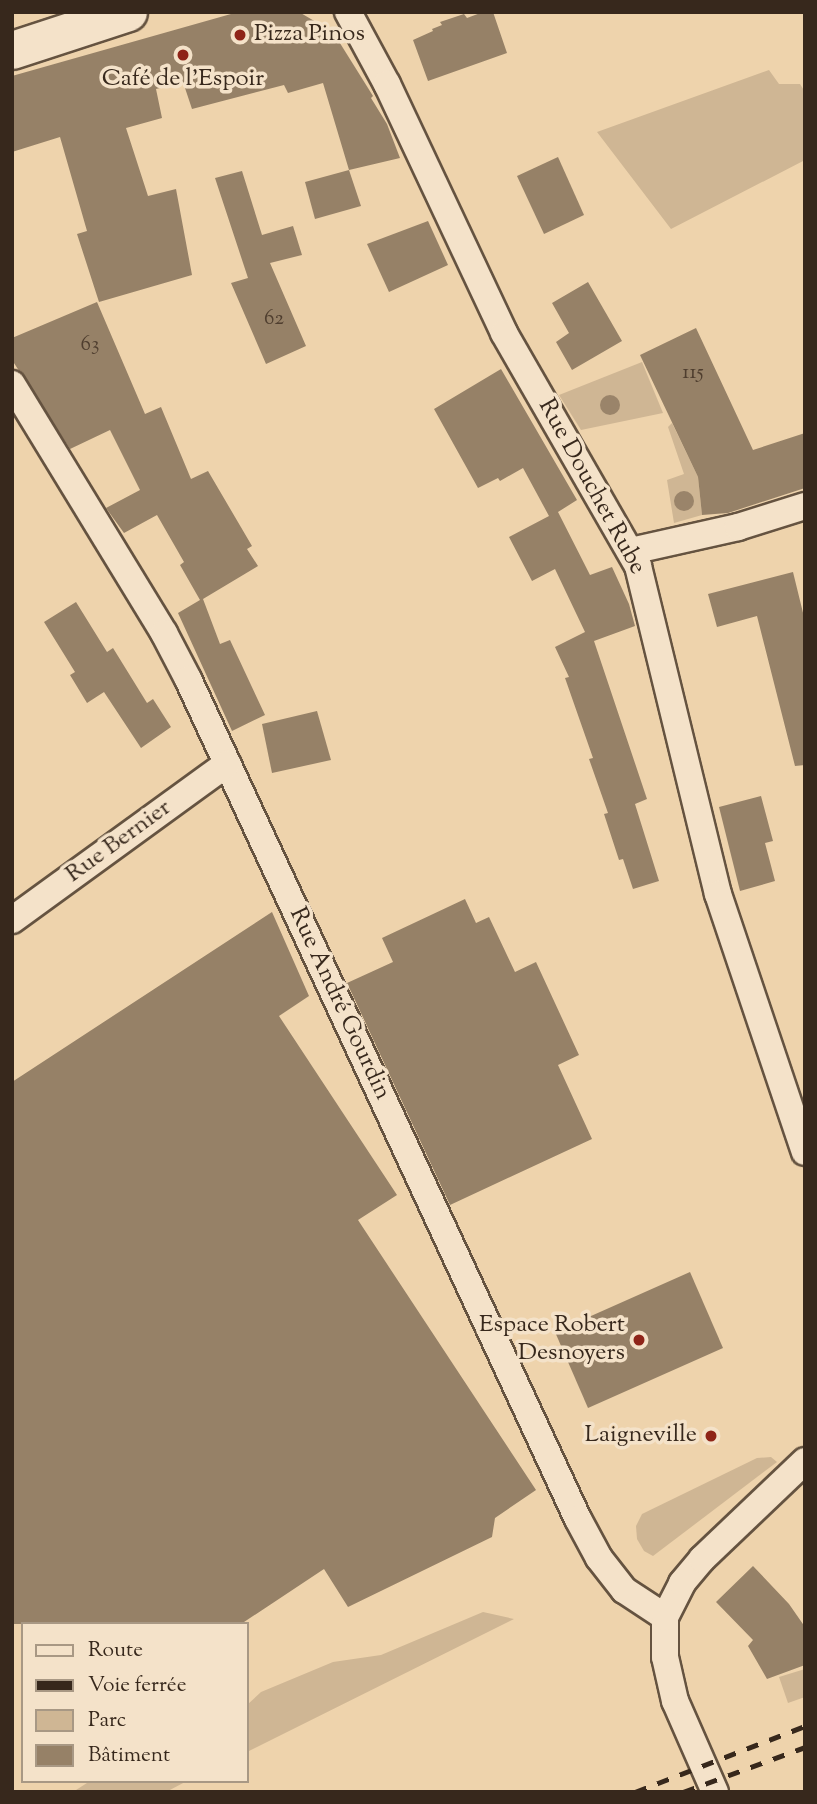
<!DOCTYPE html>
<meta charset="utf-8">
<style>
body{margin:0}
#map{position:relative;width:817px;height:1804px;overflow:hidden;background:#eed3ac;font-family:"Sorts Mill Goudy",serif}
div>[style]{position:absolute}
.green>*{inset:0;background:#cfb694}
.building>*{inset:0;background:#968167}
.roads{filter:drop-shadow(2px 0 #655340) drop-shadow(-2px 0 #655340) drop-shadow(0 2px #655340) drop-shadow(0 -2px #655340)}
.minor>*{height:26px;margin:-13px;padding:0 13px;transform-origin:13px;border-radius:13px;background:#f4e2c9}
.secondary>*{height:37px;margin:-18.5px;padding:0 18.5px;transform-origin:18.5px;border-radius:18.5px;background:#f4e2c9}
.rail>*{height:5px;margin-top:-2.5px;transform-origin:0;background:repeating-linear-gradient(90deg,#37281c 0 12px,transparent 0 24px)}
.trees>*{width:20px;height:20px;margin:-10px;border-radius:50%;background:#9a846a}
.dots>*{width:19px;height:19px;translate:-50% -50%;box-sizing:border-box;border:4px solid #f4e2c9;border-radius:50%}
span{translate:-50% -50%;white-space:nowrap;text-align:center;line-height:1.15;-webkit-text-stroke:7px #f4e2c9;paint-order:stroke}
.number-label{font-size:21px;color:#4f3e2f}
.number-label span{-webkit-text-stroke-width:0}
.poi-label{font-size:24px;color:#37281c}
.left{translate:0 -50%;text-align:left}
.right{translate:-100% -50%;text-align:right}
.street-label{font-size:24px;color:#37281c}
.frame{position:absolute;inset:0;border:14px solid #37281c;pointer-events:none}
.legend{position:absolute;left:21px;top:1622px;width:228px;height:161px;box-sizing:border-box;background:#f4e2c9;border:2px solid #a89884;margin:0;padding:9px 12px;list-style:none;font-size:21px;color:#37281c}
.legend li{display:flex;align-items:center;gap:14px;height:35px}
.legend b{width:35px;border:2px solid #a89884}
</style>
<div id="map">
<div class="green">
<div style="clip-path:polygon(769px 70px,779px 84px,800px 84px,805px 92px,805px 160px,671px 229px,597px 132px)"></div>
<div style="clip-path:polygon(642px 362px,663px 413px,581px 430px,559px 395px)"></div>
<div style="clip-path:polygon(672px 423px,698px 477px,702px 515px,674px 523px,667px 480px,684px 474px,668px 427px)"></div>
<div style="clip-path:polygon(771px 1457px,777px 1462px,653px 1556px,644px 1551px,637px 1539px,636px 1526px,642px 1514px,757px 1458px)"></div>
<div style="clip-path:polygon(483px 1612px,514px 1619px,247px 1752px,247px 1705px,261px 1692px,333px 1662px,381px 1655px)"></div>
<div style="clip-path:polygon(805px 1669px,805px 1697px,788px 1703px,779px 1677px)"></div>
<div style="clip-path:polygon(90px 1781px,187px 1781px,166px 1792px,73px 1792px)"></div>
</div>
<div class="building">
<div style="clip-path:polygon(238px 12px,299px 12px,333px 32px,373px 96px,371px 98px,387px 124px,400px 158px,349px 170px,323px 83px,288px 93px,284px 85px,192px 109px,183px 82px,156px 89px,162px 118px,126px 128px,148px 196px,176px 189px,192px 275px,99px 302px,77px 234px,87px 231px,60px 137px,12px 152px,12px 76px)"></div>
<div style="clip-path:polygon(483px 12px,493px 12px,507px 53px,428px 81px,413px 40px,433px 31px,432px 29px,442px 25px,440px 22px,464px 14px,467px 18px)"></div>
<div style="clip-path:polygon(558px 157px,584px 215px,544px 234px,517px 176px)"></div>
<div style="clip-path:polygon(349px 170px,361px 206px,315px 219px,305px 182px)"></div>
<div style="clip-path:polygon(242px 171px,262px 235px,293px 226px,302px 255px,270px 263px,306px 346px,266px 364px,231px 283px,248px 278px,215px 178px)"></div>
<div style="clip-path:polygon(428px 221px,448px 265px,389px 292px,367px 244px)"></div>
<div style="clip-path:polygon(588px 282px,622px 341px,572px 370px,556px 342px,569px 333px,552px 303px)"></div>
<div style="clip-path:polygon(97px 302px,145px 414px,161px 407px,191px 479px,208px 471px,252px 546px,247px 549px,258px 566px,203px 599px,220px 644px,230px 640px,265px 715px,232px 731px,178px 613px,200px 600px,180px 565px,184px 562px,157px 515px,124px 533px,106px 508px,140px 490px,110px 430px,70px 449px,12px 360px,12px 338px)"></div>
<div style="clip-path:polygon(696px 328px,753px 450px,805px 433px,805px 488px,728px 513px,702px 515px,698px 477px,640px 355px)"></div>
<div style="clip-path:polygon(501px 369px,577px 500px,558px 512px,590px 575px,612px 567px,629px 604px,635px 626px,594px 641px,647px 799px,635px 804px,659px 881px,633px 889px,623px 859px,619px 860px,604px 814px,608px 813px,589px 759px,593px 758px,565px 678px,569px 677px,555px 647px,585px 632px,555px 569px,532px 581px,509px 537px,549px 516px,523px 468px,500px 481px,498px 478px,478px 488px,434px 409px)"></div>
<div style="clip-path:polygon(793px 572px,805px 621px,805px 765px,795px 766px,757px 616px,717px 627px,708px 594px)"></div>
<div style="clip-path:polygon(76px 602px,107px 652px,113px 648px,147px 703px,153px 699px,171px 727px,141px 748px,104px 692px,87px 703px,70px 675px,75px 672px,44px 622px)"></div>
<div style="clip-path:polygon(317px 711px,331px 760px,272px 773px,262px 724px)"></div>
<div style="clip-path:polygon(761px 796px,773px 841px,765px 843px,775px 881px,740px 891px,719px 807px)"></div>
<div style="clip-path:polygon(465px 899px,476px 923px,489px 917px,515px 972px,536px 962px,579px 1055px,558px 1065px,592px 1139px,450px 1205px,347px 983px,393px 962px,382px 938px)"></div>
<div style="clip-path:polygon(272px 912px,309px 996px,279px 1016px,397px 1195px,358px 1220px,536px 1490px,495px 1518px,492px 1537px,348px 1607px,324px 1569px,241px 1624px,12px 1624px,12px 1082px)"></div>
<div style="clip-path:polygon(690px 1272px,723px 1348px,588px 1408px,555px 1332px)"></div>
<div style="clip-path:polygon(753px 1566px,789px 1604px,805px 1627px,805px 1665px,767px 1679px,748px 1646px,753px 1640px,716px 1602px)"></div>
</div>
<div class="roads">
<div class="minor">
<div style="left:348px;top:12px;width:82px;rotate:61.6deg"></div>
<div style="left:387px;top:84px;width:275px;rotate:64.8deg"></div>
<div style="left:504px;top:333px;width:269px;rotate:60.1deg"></div>
<div style="left:638px;top:566px;width:338px;rotate:76.3deg"></div>
<div style="left:718px;top:894px;width:272px;rotate:71.4deg"></div>
<div style="left:12px;top:384px;width:292px;rotate:58.6deg"></div>
<div style="left:164px;top:633px;width:52px;rotate:62.4deg"></div>
<div style="left:188px;top:679px;width:926px;rotate:65.1deg"></div>
<div style="left:578px;top:1519px;width:44px;rotate:61.7deg"></div>
<div style="left:599px;top:1558px;width:41px;rotate:52deg"></div>
<div style="left:624px;top:1590px;width:49px;rotate:33.4deg"></div>
<div style="left:631px;top:551px;width:110px;rotate:-12.6deg"></div>
<div style="left:738px;top:527px;width:70px;rotate:-17.4deg"></div>
<div style="left:12px;top:920px;width:266px;rotate:-36deg"></div>
<div style="left:715px;top:1792px;width:99px;rotate:-113.7deg"></div>
<div style="left:675px;top:1701px;width:45px;rotate:-102.8deg"></div>
<div style="left:665px;top:1657px;width:40px;rotate:-90deg"></div>
<div style="left:665px;top:1617px;width:38px;rotate:-63deg"></div>
<div style="left:682px;top:1583px;width:31px;rotate:-50deg"></div>
<div style="left:702px;top:1559px;width:142px;rotate:-43.6deg"></div>
</div>
<div class="secondary">
<div style="left:12px;top:50px;width:122px;rotate:-18.1deg"></div>
</div>
</div>
<div class="rail">
<div style="left:635px;top:1792px;width:182px;rotate:-21.2deg"></div>
<div style="left:683px;top:1792px;width:130px;rotate:-20.2deg"></div>
</div>
<div class="trees">
<div style="left:610px;top:405px"></div>
<div style="left:684px;top:501px"></div>
</div>
<div class="dots">
<div style="left:240px;top:35px;background:#8f2418"></div>
<div style="left:183px;top:55px;background:#8f2418"></div>
<div style="left:639px;top:1340px;background:#8f2418"></div>
<div style="left:711px;top:1436px;background:#8f2418"></div>
</div>
<div class="number-label">
<span style="left:274px;top:319px">62</span>
<span style="left:90px;top:345px">63</span>
<span style="left:693px;top:373px">115</span>
</div>
<div class="poi-label">
<span class="left" style="left:254px;top:35px">Pizza Pinos</span>
<span style="left:183px;top:80px">Café de l'Espoir</span>
<span class="right" style="left:625px;top:1340px">Espace Robert<br>Desnoyers</span>
<span class="right" style="left:697px;top:1436px">Laigneville</span>
</div>
<div class="street-label">
<span style="left:591px;top:487px;rotate:61deg">Rue Douchet Rube</span>
<span style="left:119px;top:842px;rotate:-36deg">Rue Bernier</span>
<span style="left:339px;top:1004px;rotate:65deg">Rue André Gourdin</span>
</div>
<div class="frame"></div>
<ul class="legend">
<li><b style="height:9px;background:#f4e2c9"></b>Route</li>
<li><b style="height:9px;background:#37281c"></b>Voie ferrée</li>
<li><b style="height:19px;background:#cfb694"></b>Parc</li>
<li><b style="height:19px;background:#968167"></b>Bâtiment</li>
</ul>
</div>
